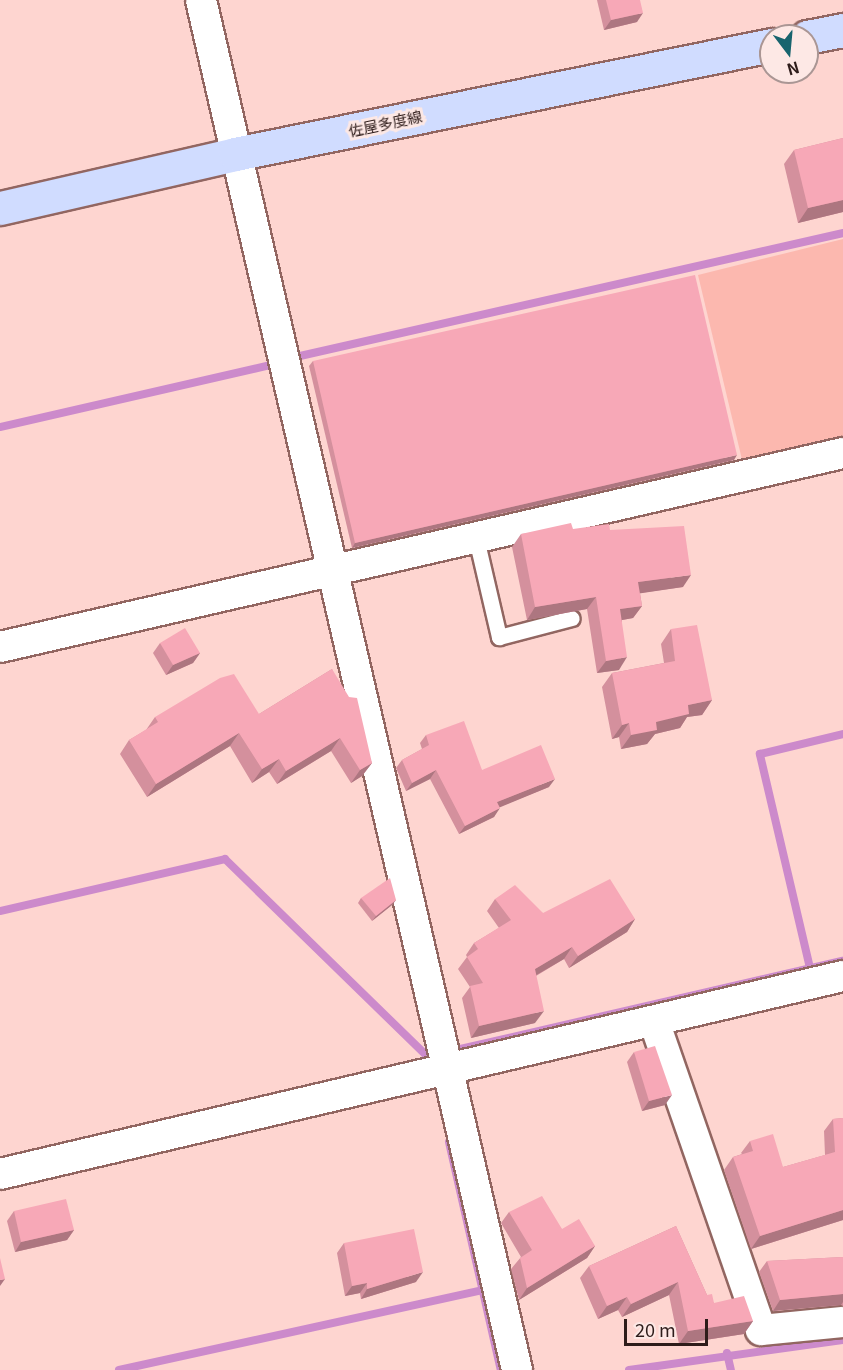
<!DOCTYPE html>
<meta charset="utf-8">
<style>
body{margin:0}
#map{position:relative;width:843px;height:1370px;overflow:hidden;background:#fed5d0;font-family:Georgia,"Noto Sans JP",serif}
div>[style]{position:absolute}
.green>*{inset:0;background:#fcb8af}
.stream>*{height:8px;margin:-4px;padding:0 4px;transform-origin:4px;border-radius:4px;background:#cc8acb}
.roads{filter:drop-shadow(2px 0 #926661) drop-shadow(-2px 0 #926661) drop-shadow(0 2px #926661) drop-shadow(0 -2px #926661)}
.lane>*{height:15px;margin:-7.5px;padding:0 7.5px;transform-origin:7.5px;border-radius:7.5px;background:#fff}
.street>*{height:30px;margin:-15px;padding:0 15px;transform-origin:15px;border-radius:15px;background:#fff}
.secondary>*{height:33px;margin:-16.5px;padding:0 16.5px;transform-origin:16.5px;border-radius:16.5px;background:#d0dcff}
.wall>*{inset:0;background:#d4909d}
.shaded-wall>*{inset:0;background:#ad7680}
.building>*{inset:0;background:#f7a8b7}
span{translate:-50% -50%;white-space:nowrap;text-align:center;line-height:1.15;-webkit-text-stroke:6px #fde8e5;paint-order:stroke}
.street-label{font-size:15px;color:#2e1c1a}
.north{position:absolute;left:759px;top:24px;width:60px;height:60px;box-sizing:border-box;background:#fde8e5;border:2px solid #aa9694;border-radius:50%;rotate:164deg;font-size:16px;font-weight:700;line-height:24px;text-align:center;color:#2e1c1a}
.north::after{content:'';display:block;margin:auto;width:21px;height:27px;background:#18646e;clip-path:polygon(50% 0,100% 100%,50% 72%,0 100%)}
.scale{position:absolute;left:624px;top:1319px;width:84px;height:27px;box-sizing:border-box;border:3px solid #2e1c1a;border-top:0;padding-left:8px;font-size:18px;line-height:21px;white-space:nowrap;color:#2e1c1a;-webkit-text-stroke:4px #fde8e5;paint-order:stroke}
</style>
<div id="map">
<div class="green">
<div style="clip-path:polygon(843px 239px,843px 445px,744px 468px,698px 275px)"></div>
</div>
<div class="stream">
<div style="left:300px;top:356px;width:557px;rotate:-12.76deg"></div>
<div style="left:0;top:427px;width:277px;rotate:-12.9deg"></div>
<div style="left:0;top:911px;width:231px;rotate:-13deg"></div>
<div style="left:225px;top:859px;width:282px;rotate:44.3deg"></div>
<div style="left:810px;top:968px;width:220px;rotate:-103.2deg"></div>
<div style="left:760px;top:754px;width:85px;rotate:-13.5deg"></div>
<div style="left:456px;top:1050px;width:397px;rotate:-13deg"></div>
<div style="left:449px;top:1142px;width:234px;rotate:77.2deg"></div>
<div style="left:727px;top:1353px;width:17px;rotate:77deg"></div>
<div style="left:119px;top:1370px;width:372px;rotate:-12.4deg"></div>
<div style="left:629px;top:1370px;width:216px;rotate:-8deg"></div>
</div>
<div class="roads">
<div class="lane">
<div style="left:476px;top:538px;width:102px;rotate:76.9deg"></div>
<div style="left:499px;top:637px;width:75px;rotate:-14.6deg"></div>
</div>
<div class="street">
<div style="left:201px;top:0;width:1406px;rotate:77.01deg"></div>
<div style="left:0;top:647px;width:865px;rotate:-12.96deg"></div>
<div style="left:654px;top:1021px;width:327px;rotate:70.9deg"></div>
<div style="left:761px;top:1330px;width:82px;rotate:-5.6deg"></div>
<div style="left:0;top:1174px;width:866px;rotate:-13.22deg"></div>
</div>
<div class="secondary">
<div style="left:807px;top:37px;width:37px;rotate:-11deg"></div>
<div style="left:0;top:208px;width:241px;rotate:-12.9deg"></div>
<div style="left:235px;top:154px;width:547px;rotate:-11.49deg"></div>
</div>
</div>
<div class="wall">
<div style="clip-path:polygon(597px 0,640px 0,637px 22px,604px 30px)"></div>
<div style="clip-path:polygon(843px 138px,843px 212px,798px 223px,784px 164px,794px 150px)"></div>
<div style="clip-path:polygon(313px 361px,734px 460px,352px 548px,309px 366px)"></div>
<div style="clip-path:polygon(573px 529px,610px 530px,683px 587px,640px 593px,642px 606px,633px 618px,622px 620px,619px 670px,597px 673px,587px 609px,527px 620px,512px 547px,521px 534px)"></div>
<div style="clip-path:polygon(671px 629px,712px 700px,702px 715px,687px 717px,680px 728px,655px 734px,647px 744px,621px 749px,619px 737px,612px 739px,602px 687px,612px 673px,664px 663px,661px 644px)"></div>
<div style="clip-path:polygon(160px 643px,200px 653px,193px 663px,166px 675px,153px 653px)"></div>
<div style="clip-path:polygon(332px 669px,372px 763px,362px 776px,351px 783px,331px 751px,277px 784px,269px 772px,252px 783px,230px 746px,147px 797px,120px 754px,129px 740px,146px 730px,155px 717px,259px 714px)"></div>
<div style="clip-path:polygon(426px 735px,482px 770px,549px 787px,499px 807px,494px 817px,459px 834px,430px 779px,406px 791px,396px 768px,402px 760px,422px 749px,420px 743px)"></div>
<div style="clip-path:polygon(361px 898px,396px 900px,392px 905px,372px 921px,358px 903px)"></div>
<div style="clip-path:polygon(495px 899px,543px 913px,635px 919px,627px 932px,569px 968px,564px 959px,536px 976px,535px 1023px,471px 1038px,462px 998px,470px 987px,458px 969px,467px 957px,466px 955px,474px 943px,499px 928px,487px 911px)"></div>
<div style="clip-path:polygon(634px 1052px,665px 1105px,642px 1111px,627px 1062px)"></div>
<div style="clip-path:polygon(843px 1118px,843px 1220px,751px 1249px,724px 1170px,733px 1157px,742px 1154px,741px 1153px,750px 1141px,783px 1167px,825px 1155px,824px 1131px,833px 1119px)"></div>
<div style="clip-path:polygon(14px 1211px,74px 1230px,67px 1240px,15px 1252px,7px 1221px)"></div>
<div style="clip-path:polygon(509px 1212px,562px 1229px,595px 1246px,587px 1258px,519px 1300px,511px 1269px,521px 1257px,501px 1223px)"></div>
<div style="clip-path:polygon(676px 1226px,707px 1295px,714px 1303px,753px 1321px,744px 1334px,679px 1344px,669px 1295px,622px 1317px,618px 1310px,598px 1319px,580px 1278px,589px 1266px)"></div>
<div style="clip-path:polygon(344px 1243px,416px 1282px,361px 1299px,360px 1293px,345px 1296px,337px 1253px)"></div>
<div style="clip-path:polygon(843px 1257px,843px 1306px,841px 1305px,773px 1311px,759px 1272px,767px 1261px)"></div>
</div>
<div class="shaded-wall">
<div style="clip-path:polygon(643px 13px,637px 22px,604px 30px,611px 20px)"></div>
<div style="clip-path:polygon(843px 200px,843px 212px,798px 223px,808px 208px)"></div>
<div style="clip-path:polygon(737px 455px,734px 460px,352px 548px,355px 543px)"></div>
<div style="clip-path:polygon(691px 575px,683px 587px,629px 595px,638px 582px)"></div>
<div style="clip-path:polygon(596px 597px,587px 609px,527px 620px,535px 607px)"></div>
<div style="clip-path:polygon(642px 606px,633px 618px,611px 622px,620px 609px)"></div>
<div style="clip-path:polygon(200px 653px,193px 663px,166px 675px,173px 665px)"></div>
<div style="clip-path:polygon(627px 657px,619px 670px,597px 673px,606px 661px)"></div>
<div style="clip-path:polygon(712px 700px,702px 715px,687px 717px,680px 728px,655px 734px,647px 744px,621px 749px,631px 735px,656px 722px,688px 705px)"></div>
<div style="clip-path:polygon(629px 723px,619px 737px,612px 739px,622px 725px)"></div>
<div style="clip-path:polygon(239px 733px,230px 746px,147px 797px,156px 784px)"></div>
<div style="clip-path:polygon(340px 738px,331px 751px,277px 784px,286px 771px)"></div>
<div style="clip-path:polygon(279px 759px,269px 772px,252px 783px,262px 769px)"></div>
<div style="clip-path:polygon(372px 763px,362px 776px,351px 783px,360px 770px)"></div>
<div style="clip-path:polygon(436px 770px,430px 779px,406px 791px,412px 783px)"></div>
<div style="clip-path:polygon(555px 779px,549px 787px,491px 811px,497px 802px)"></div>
<div style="clip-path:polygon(500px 808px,494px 817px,459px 834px,465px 826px)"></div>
<div style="clip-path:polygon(396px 900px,392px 905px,372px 921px,376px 916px)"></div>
<div style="clip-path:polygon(635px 919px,627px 932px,569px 968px,578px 956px)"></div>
<div style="clip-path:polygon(572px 947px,564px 959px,526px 981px,535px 969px)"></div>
<div style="clip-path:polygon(544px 1011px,535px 1023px,471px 1038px,479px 1026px)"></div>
<div style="clip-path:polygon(672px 1095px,665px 1105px,642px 1111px,649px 1101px)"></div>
<div style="clip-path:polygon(843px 1210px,843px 1220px,751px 1249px,760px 1236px)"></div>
<div style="clip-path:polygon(74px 1230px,67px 1240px,15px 1252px,21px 1242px)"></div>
<div style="clip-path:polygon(595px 1246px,587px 1258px,519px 1300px,527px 1288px)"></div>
<div style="clip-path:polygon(423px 1272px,416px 1282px,361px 1299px,367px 1289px)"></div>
<div style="clip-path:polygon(5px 1279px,0 1286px,0 1280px)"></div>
<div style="clip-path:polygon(678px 1282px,669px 1295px,622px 1317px,631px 1304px)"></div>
<div style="clip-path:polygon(367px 1283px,360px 1293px,345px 1296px,352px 1286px)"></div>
<div style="clip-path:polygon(843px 1294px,843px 1302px,841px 1305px,773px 1311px,780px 1300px)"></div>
<div style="clip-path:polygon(627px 1297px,618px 1310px,598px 1319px,607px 1306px)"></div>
<div style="clip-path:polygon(753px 1321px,744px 1334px,679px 1344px,688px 1331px)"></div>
</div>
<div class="building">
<div style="clip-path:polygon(606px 0,640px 0,643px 13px,611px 20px)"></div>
<div style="clip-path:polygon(843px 138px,843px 200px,808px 208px,794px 150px)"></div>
<div style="clip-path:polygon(695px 275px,737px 455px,355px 543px,313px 361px)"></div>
<div style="clip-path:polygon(571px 523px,573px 529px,609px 524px,610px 530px,684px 526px,691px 575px,638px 582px,642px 606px,620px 609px,627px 657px,606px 661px,596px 597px,535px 607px,521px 534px)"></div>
<div style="clip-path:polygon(697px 625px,712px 700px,688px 705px,689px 714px,656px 722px,657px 730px,631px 735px,629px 723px,622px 725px,612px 673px,675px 661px,671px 629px)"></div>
<div style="clip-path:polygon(185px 628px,200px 653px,173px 665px,160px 643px)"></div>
<div style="clip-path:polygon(332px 669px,349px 697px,357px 698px,372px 763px,360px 770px,340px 738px,286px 771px,279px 759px,262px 769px,239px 733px,156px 784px,129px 740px,158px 722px,155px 717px,220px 678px,234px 674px,259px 714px)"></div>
<div style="clip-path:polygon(464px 721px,482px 770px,541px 745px,555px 779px,497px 802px,500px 808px,465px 826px,436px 770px,412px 783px,402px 760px,429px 745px,426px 735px)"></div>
<div style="clip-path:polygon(390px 878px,396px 900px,376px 916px,361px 898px)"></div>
<div style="clip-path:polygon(610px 879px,635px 919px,578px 956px,572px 947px,535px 969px,544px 1011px,479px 1026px,470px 986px,483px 983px,467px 957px,478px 949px,474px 943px,511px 920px,495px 899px,515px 885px,543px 913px)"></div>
<div style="clip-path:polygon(655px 1046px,672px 1095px,649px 1101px,634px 1052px)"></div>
<div style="clip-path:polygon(843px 1118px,843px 1210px,760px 1236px,733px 1157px,753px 1151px,750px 1141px,773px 1134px,783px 1167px,835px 1152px,833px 1119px)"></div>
<div style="clip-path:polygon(542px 1196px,562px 1229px,579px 1219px,595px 1246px,527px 1288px,520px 1258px,532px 1250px,509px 1212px)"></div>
<div style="clip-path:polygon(66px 1199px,74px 1230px,21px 1242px,14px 1211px)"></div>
<div style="clip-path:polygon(676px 1226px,707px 1295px,712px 1294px,714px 1303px,744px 1296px,753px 1321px,688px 1331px,678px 1282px,631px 1304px,627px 1297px,607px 1306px,589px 1266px)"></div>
<div style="clip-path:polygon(414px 1229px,423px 1272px,367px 1289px,367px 1283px,352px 1286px,344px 1243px)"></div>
<div style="clip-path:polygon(843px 1257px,843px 1294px,780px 1300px,767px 1261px)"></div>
<div style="clip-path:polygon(0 1258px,5px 1279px,0 1280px)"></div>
</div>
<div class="street-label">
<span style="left:385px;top:123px;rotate:-12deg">佐屋多度線</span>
</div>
<div class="north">N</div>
<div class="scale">20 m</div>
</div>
